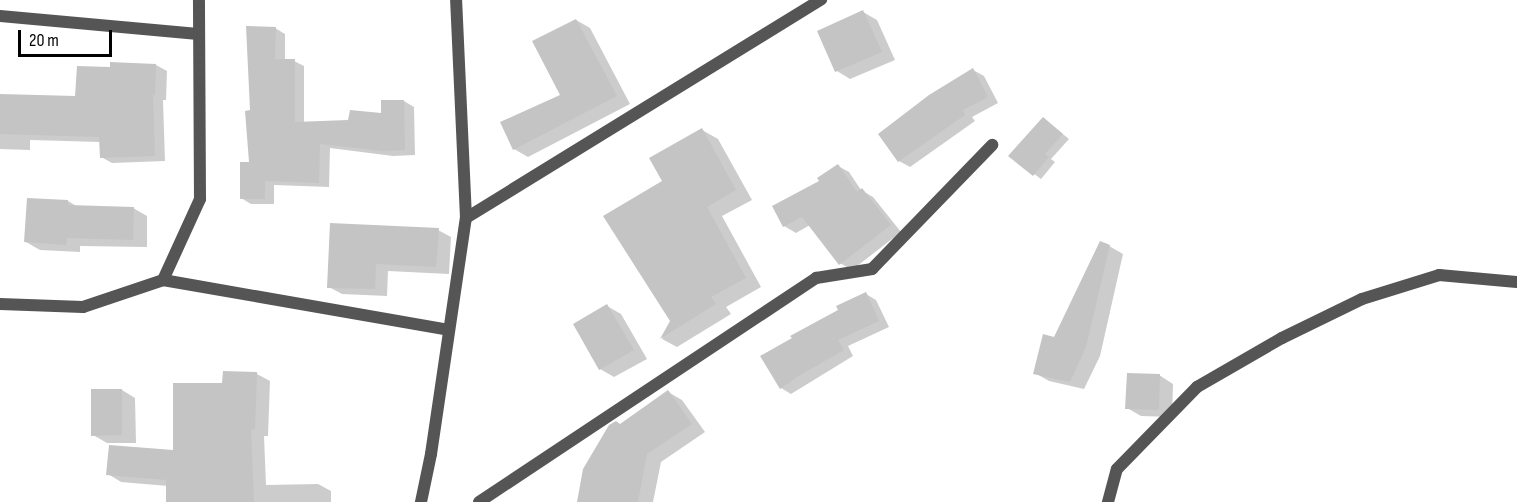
<!DOCTYPE html>
<style>
body{margin:0}
#map{position:relative;width:1517px;height:502px;overflow:hidden;background:#fff;font-family:"Sofia Sans Condensed",sans-serif}
div>[style]{position:absolute}
.shadow>*{inset:0;background:#0003}
.building>*{inset:0;background:#c4c4c4}
.minor>*{height:12px;margin:-6px;padding:0 6px;transform-origin:6px;border-radius:6px;background:#555}
span{translate:-50% -50%;white-space:nowrap;text-align:center;line-height:1.15;-webkit-text-stroke:4.5px #fff;paint-order:stroke}
.scale{position:absolute;left:18px;top:30px;width:94px;height:27px;box-sizing:border-box;border:3px solid #000;border-top:0;padding-left:8px;font-size:18px;line-height:21px;white-space:nowrap;color:#000;-webkit-text-stroke:4px #fff;paint-order:stroke}
</style>
<div id="map">
<div class="shadow">
<div style="clip-path:polygon(863px 12px,877px 20px,895px 60px,850px 79px,837px 71px)"></div>
<div style="clip-path:polygon(576px 20px,590px 28px,630px 104px,528px 157px,514px 149px,562px 96px)"></div>
<div style="clip-path:polygon(275px 28px,285px 34px,285px 61px,294px 61px,304px 66px,304px 123px,350px 122px,382px 115px,404px 101px,414px 107px,415px 155px,393px 156px,330px 148px,329px 187px,274px 185px,274px 204px,251px 204px,241px 198px,250px 164px,252px 112px)"></div>
<div style="clip-path:polygon(156px 65px,167px 71px,166px 100px,163px 100px,165px 161px,112px 163px,101px 157px,100px 142px,30px 140px,30px 150px,0 149px,0 95px,77px 98px,111px 69px)"></div>
<div style="clip-path:polygon(973px 70px,984px 76px,998px 103px,972px 117px,975px 121px,910px 167px,899px 161px)"></div>
<div style="clip-path:polygon(1044px 119px,1069px 139px,1051px 159px,1055px 162px,1041px 179px,1010px 156px)"></div>
<div style="clip-path:polygon(702px 130px,718px 139px,752px 200px,722px 216px,761px 287px,726px 307px,731px 314px,677px 347px,662px 339px,672px 321px,664px 182px)"></div>
<div style="clip-path:polygon(838px 166px,849px 172px,861px 190px,873px 197px,901px 232px,852px 270px,840px 263px,810px 225px,796px 233px,784px 226px)"></div>
<div style="clip-path:polygon(68px 201px,78px 207px,133px 208px,147px 216px,147px 247px,80px 246px,80px 252px,40px 250px,26px 242px)"></div>
<div style="clip-path:polygon(438px 230px,451px 237px,449px 274px,388px 271px,387px 296px,342px 294px,329px 287px)"></div>
<div style="clip-path:polygon(1109px 246px,1123px 254px,1100px 356px,1084px 389px,1049px 381px,1035px 373px)"></div>
<div style="clip-path:polygon(866px 294px,876px 300px,889px 327px,848px 346px,853px 356px,791px 394px,781px 388px,840px 310px)"></div>
<div style="clip-path:polygon(607px 306px,621px 314px,647px 359px,614px 377px,600px 369px)"></div>
<div style="clip-path:polygon(257px 374px,270px 381px,268px 436px,264px 436px,266px 485px,318px 484px,331px 491px,331px 502px,168px 502px,168px 486px,121px 482px,108px 474px,175px 452px,224px 385px)"></div>
<div style="clip-path:polygon(1159px 375px,1173px 384px,1172px 417px,1141px 416px,1127px 408px)"></div>
<div style="clip-path:polygon(122px 390px,135px 398px,136px 443px,107px 443px,93px 435px)"></div>
<div style="clip-path:polygon(668px 392px,682px 400px,705px 432px,661px 462px,653px 502px,579px 502px,620px 425px)"></div>
</div>
<div class="building">
<div style="clip-path:polygon(863px 10px,882px 52px,835px 72px,817px 31px)"></div>
<div style="clip-path:polygon(576px 19px,617px 96px,513px 150px,500px 122px,560px 95px,532px 41px)"></div>
<div style="clip-path:polygon(246px 26px,276px 27px,275px 59px,295px 59px,295px 122px,348px 120px,350px 110px,381px 113px,381px 100px,404px 100px,405px 150px,382px 151px,320px 144px,319px 183px,265px 181px,265px 199px,240px 199px,240px 162px,249px 162px,245px 111px,250px 110px)"></div>
<div style="clip-path:polygon(110px 62px,156px 64px,155px 95px,153px 95px,155px 156px,100px 158px,99px 137px,0 134px,0 94px,75px 96px,77px 66px,110px 67px)"></div>
<div style="clip-path:polygon(973px 68px,988px 97px,963px 110px,965px 115px,898px 162px,878px 134px,929px 95px)"></div>
<div style="clip-path:polygon(1043px 117px,1063px 134px,1045px 154px,1049px 157px,1033px 176px,1008px 156px)"></div>
<div style="clip-path:polygon(702px 128px,736px 190px,707px 207px,746px 278px,711px 297px,716px 304px,660px 339px,670px 321px,603px 216px,662px 181px,649px 158px)"></div>
<div style="clip-path:polygon(838px 164px,857px 192px,862px 188px,891px 225px,839px 265px,802px 217px,783px 227px,772px 206px,819px 181px,817px 178px)"></div>
<div style="clip-path:polygon(27px 198px,68px 200px,68px 205px,134px 207px,133px 240px,67px 238px,66px 245px,24px 242px)"></div>
<div style="clip-path:polygon(330px 223px,439px 228px,436px 267px,376px 264px,375px 289px,327px 288px)"></div>
<div style="clip-path:polygon(1100px 241px,1110px 245px,1086px 347px,1070px 382px,1033px 374px,1043px 334px,1054px 337px)"></div>
<div style="clip-path:polygon(866px 292px,879px 321px,838px 340px,844px 350px,800px 375px,780px 389px,760px 356px,792px 338px,790px 336px,838px 310px,836px 306px)"></div>
<div style="clip-path:polygon(607px 304px,634px 350px,599px 370px,573px 324px)"></div>
<div style="clip-path:polygon(223px 371px,257px 372px,255px 430px,251px 429px,254px 502px,166px 502px,166px 480px,106px 475px,109px 445px,173px 450px,173px 383px,222px 383px)"></div>
<div style="clip-path:polygon(1127px 373px,1160px 374px,1159px 410px,1125px 409px)"></div>
<div style="clip-path:polygon(91px 389px,122px 389px,122px 435px,91px 436px)"></div>
<div style="clip-path:polygon(668px 390px,692px 424px,647px 454px,638px 502px,577px 502px,583px 469px,609px 425px,616px 421px,620px 424px)"></div>
</div>
<div class="minor">
<div style="left:0;top:16px;width:199px;rotate:5.2deg"></div>
<div style="left:466px;top:218px;width:417px;rotate:-31.6deg"></div>
<div style="left:163px;top:280px;width:290px;rotate:9.9deg"></div>
<div style="left:0;top:304px;width:83px;rotate:2.1deg"></div>
<div style="left:83px;top:307px;width:84px;rotate:-18.6deg"></div>
<div style="left:163px;top:280px;width:89px;rotate:-65.4deg"></div>
<div style="left:200px;top:199px;width:199px;rotate:-90.3deg"></div>
<div style="left:421px;top:502px;width:49px;rotate:-78.2deg"></div>
<div style="left:431px;top:454px;width:239px;rotate:-81.6deg"></div>
<div style="left:466px;top:218px;width:218px;rotate:-92.6deg"></div>
<div style="left:479px;top:502px;width:405px;rotate:-33.6deg"></div>
<div style="left:816px;top:278px;width:57px;rotate:-9.1deg"></div>
<div style="left:872px;top:269px;width:173px;rotate:-45.9deg"></div>
<div style="left:1108px;top:502px;width:34px;rotate:-75deg"></div>
<div style="left:1117px;top:469px;width:115px;rotate:-45.7deg"></div>
<div style="left:1197px;top:387px;width:98px;rotate:-30deg"></div>
<div style="left:1282px;top:338px;width:89px;rotate:-26deg"></div>
<div style="left:1362px;top:299px;width:81px;rotate:-17.3deg"></div>
<div style="left:1439px;top:275px;width:78px;rotate:5.1deg"></div>
</div>
<div class="scale">20 m</div>
</div>
